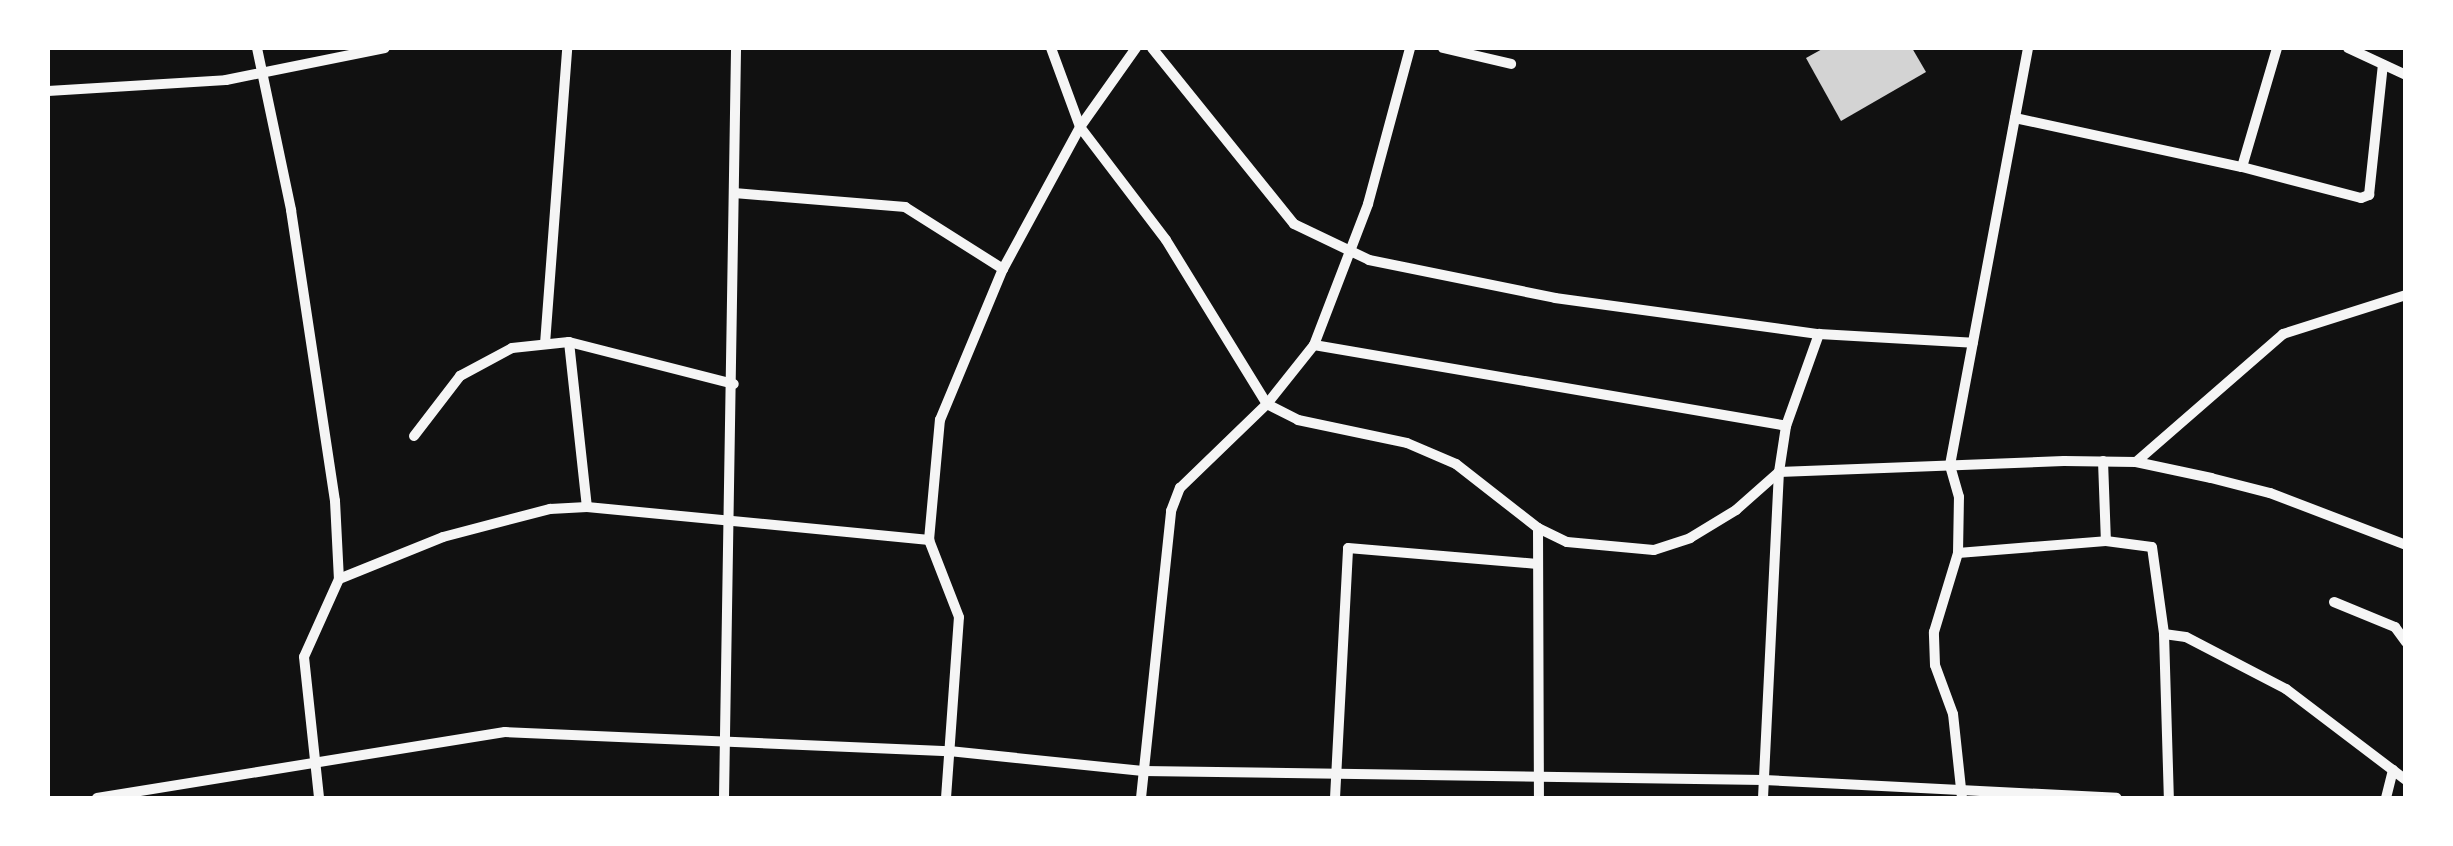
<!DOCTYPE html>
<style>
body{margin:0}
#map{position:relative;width:2453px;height:846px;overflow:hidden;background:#111;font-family:"Fira Sans",sans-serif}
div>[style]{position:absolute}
.building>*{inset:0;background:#d3d3d3}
.minor>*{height:10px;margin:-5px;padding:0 5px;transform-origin:5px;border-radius:5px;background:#f5f5f5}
span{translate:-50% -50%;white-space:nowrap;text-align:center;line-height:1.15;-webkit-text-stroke:9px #fff;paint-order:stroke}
.frame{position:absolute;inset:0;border:50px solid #fff;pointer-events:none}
</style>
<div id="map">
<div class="building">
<div style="clip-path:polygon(1824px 48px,1912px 48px,1926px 72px,1841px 121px,1806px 58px)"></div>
</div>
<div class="minor">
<div style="left:257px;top:48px;width:166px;rotate:78.1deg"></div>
<div style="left:291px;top:210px;width:294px;rotate:81.4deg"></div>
<div style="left:335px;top:501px;width:78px;rotate:87.1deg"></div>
<div style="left:339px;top:579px;width:85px;rotate:114.2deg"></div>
<div style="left:304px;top:657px;width:142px;rotate:83.9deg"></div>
<div style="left:1051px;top:48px;width:84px;rotate:69.8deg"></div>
<div style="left:1080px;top:127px;width:142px;rotate:52.7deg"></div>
<div style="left:1166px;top:240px;width:193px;rotate:58.4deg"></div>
<div style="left:1267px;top:404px;width:35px;rotate:27deg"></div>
<div style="left:1298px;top:420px;width:111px;rotate:11.9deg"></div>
<div style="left:1407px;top:443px;width:53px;rotate:23.2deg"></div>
<div style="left:1456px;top:464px;width:104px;rotate:38deg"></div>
<div style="left:1538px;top:528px;width:32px;rotate:26deg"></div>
<div style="left:1567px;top:542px;width:87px;rotate:5.3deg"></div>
<div style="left:1654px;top:550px;width:38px;rotate:-18deg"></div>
<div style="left:1690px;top:538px;width:54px;rotate:-31.3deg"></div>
<div style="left:1736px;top:510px;width:57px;rotate:-41.5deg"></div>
<div style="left:1779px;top:472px;width:285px;rotate:-2.2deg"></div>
<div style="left:2064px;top:461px;width:72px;rotate:0.8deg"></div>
<div style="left:2136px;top:462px;width:77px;rotate:12deg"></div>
<div style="left:2211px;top:478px;width:61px;rotate:14.3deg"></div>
<div style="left:2270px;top:493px;width:146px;rotate:20.9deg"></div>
<div style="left:1152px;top:48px;width:226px;rotate:51.1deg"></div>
<div style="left:1294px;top:224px;width:83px;rotate:25.6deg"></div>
<div style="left:1369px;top:260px;width:190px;rotate:11.5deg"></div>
<div style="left:1555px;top:298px;width:266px;rotate:7.8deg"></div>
<div style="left:1819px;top:334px;width:154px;rotate:3.3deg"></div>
<div style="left:1443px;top:48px;width:70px;rotate:13.2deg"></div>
<div style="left:2348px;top:48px;width:64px;rotate:25deg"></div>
<div style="left:48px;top:91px;width:178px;rotate:-3.5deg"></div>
<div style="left:226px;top:80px;width:162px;rotate:-11.4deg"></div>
<div style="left:2015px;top:118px;width:232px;rotate:12.2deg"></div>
<div style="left:2242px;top:167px;width:124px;rotate:-73.6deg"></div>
<div style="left:2242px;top:167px;width:123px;rotate:14.6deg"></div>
<div style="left:2361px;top:198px;width:9px;rotate:-21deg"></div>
<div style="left:2369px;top:195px;width:131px;rotate:-83.9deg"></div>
<div style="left:734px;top:193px;width:172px;rotate:4.7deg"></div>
<div style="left:905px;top:207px;width:116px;rotate:32.3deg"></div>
<div style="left:569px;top:342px;width:166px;rotate:83.8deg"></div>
<div style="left:545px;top:344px;width:297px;rotate:-85.7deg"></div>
<div style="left:1314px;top:345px;width:479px;rotate:9.7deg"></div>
<div style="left:414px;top:436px;width:76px;rotate:-52.5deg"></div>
<div style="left:460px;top:376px;width:59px;rotate:-28.3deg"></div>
<div style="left:512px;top:348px;width:57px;rotate:-6deg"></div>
<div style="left:569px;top:342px;width:170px;rotate:14.3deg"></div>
<div style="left:2103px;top:461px;width:80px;rotate:87.9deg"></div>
<div style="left:2136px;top:462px;width:195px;rotate:-41deg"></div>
<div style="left:2283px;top:334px;width:129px;rotate:-17.6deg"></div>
<div style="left:1538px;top:528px;width:270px;rotate:89.8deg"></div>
<div style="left:1958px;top:553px;width:148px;rotate:-4.6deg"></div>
<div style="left:2106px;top:541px;width:46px;rotate:7.4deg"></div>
<div style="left:2152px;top:547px;width:88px;rotate:82.1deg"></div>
<div style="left:2164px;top:634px;width:164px;rotate:88.3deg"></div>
<div style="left:339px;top:579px;width:112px;rotate:-22deg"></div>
<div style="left:443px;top:537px;width:111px;rotate:-14.7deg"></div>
<div style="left:550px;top:509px;width:37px;rotate:-3deg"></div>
<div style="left:587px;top:507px;width:344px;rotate:5.5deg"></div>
<div style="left:2334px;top:602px;width:66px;rotate:22.3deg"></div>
<div style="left:2395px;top:627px;width:19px;rotate:54deg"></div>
<div style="left:2164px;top:634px;width:22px;rotate:8deg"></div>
<div style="left:2186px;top:637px;width:113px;rotate:27.5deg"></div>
<div style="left:2286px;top:689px;width:151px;rotate:37.2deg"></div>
<div style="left:97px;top:798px;width:413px;rotate:-9.2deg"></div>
<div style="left:505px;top:732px;width:444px;rotate:2.5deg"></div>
<div style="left:949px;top:751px;width:195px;rotate:5.9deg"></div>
<div style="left:1143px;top:771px;width:621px;rotate:0.83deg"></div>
<div style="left:1764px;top:780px;width:353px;rotate:2.9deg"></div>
<div style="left:724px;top:798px;width:750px;rotate:-89.08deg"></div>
<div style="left:946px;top:798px;width:181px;rotate:-85.9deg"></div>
<div style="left:959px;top:617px;width:83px;rotate:-111.3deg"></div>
<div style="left:929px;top:540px;width:121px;rotate:-84.8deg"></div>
<div style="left:940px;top:420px;width:164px;rotate:-67.4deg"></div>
<div style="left:1003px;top:269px;width:162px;rotate:-61.5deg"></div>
<div style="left:1080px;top:127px;width:97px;rotate:-54.7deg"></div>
<div style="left:1141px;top:798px;width:289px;rotate:-84deg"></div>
<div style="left:1171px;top:511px;width:25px;rotate:-69deg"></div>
<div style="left:1180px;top:488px;width:121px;rotate:-44deg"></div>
<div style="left:1267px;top:404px;width:75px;rotate:-51.5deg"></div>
<div style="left:1314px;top:345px;width:151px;rotate:-69deg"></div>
<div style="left:1368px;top:204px;width:162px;rotate:-74.9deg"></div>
<div style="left:1335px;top:798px;width:250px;rotate:-87deg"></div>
<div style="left:1348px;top:548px;width:190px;rotate:4.8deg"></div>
<div style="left:1763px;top:798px;width:326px;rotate:-87.2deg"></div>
<div style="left:1779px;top:472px;width:47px;rotate:-81.3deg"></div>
<div style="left:1786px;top:426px;width:98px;rotate:-70.3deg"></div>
<div style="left:1962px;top:798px;width:84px;rotate:-96.1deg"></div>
<div style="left:1953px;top:714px;width:52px;rotate:-110.2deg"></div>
<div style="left:1935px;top:665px;width:33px;rotate:-92deg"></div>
<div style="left:1934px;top:632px;width:83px;rotate:-73.1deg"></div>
<div style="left:1958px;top:553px;width:56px;rotate:-89deg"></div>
<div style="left:1959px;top:497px;width:33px;rotate:-106deg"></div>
<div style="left:1950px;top:465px;width:424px;rotate:-79.4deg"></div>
<div style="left:2386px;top:798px;width:29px;rotate:-76deg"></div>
</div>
<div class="frame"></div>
</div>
